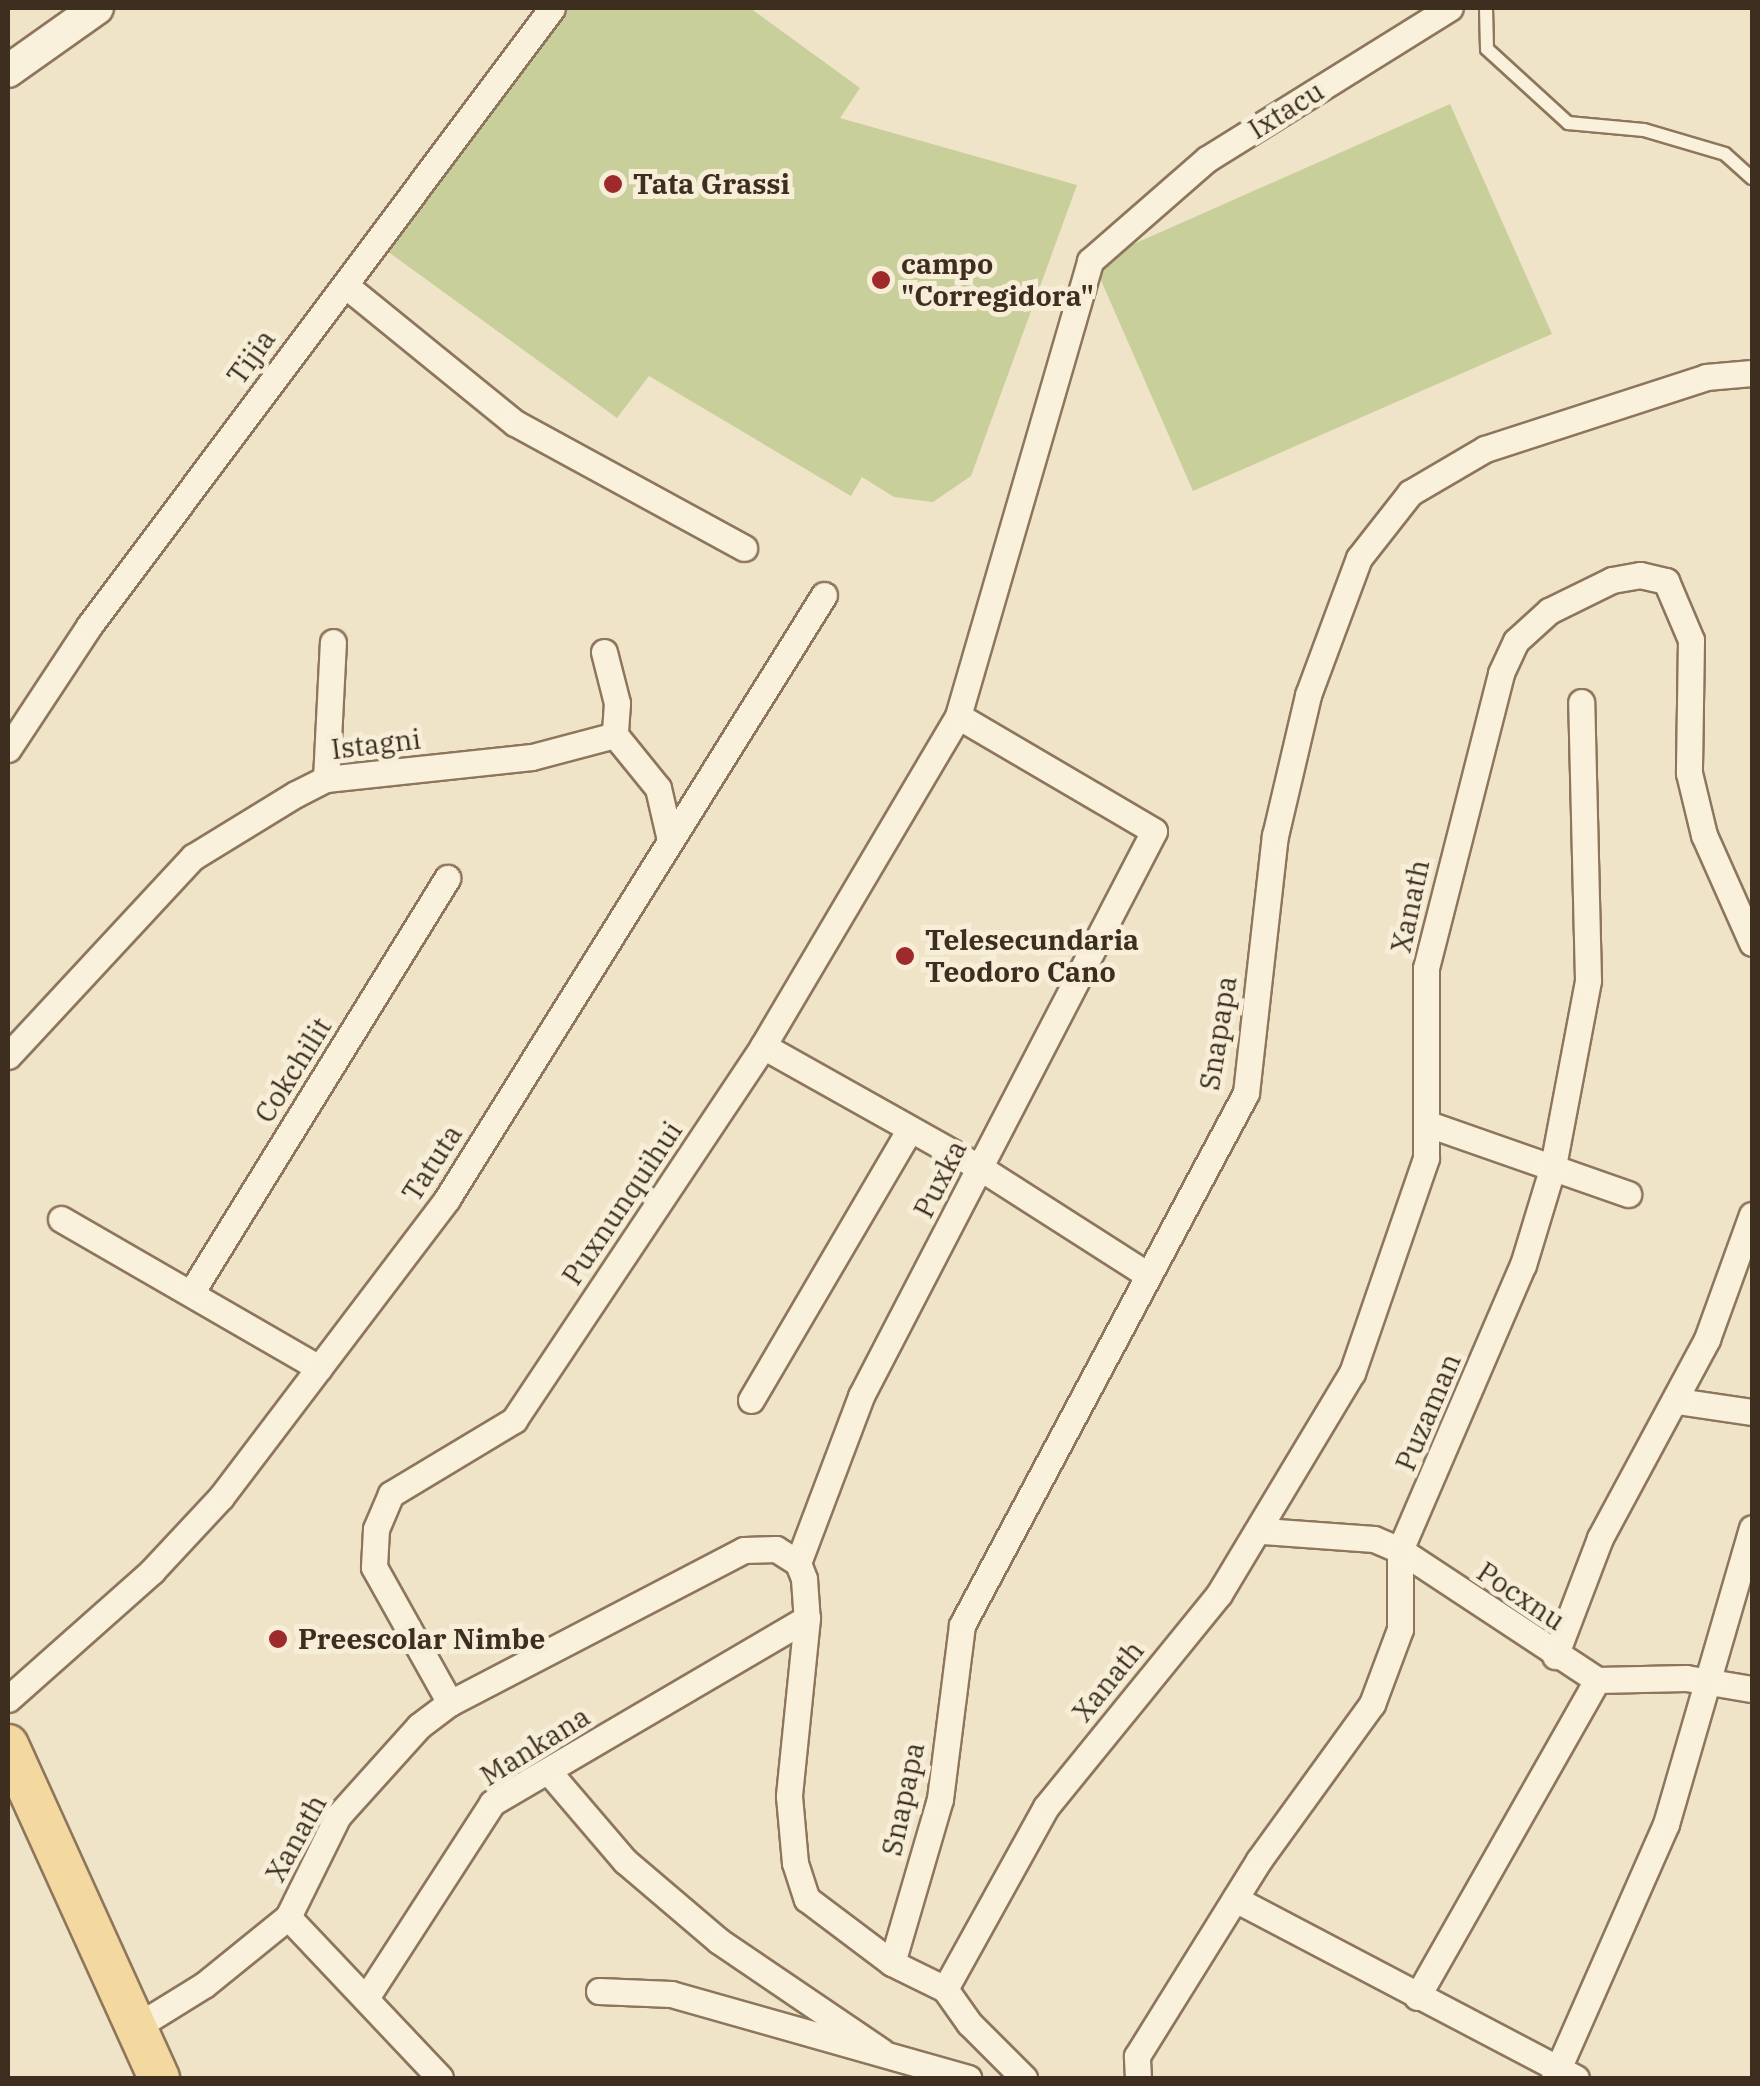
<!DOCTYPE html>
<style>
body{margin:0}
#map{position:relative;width:1760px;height:2086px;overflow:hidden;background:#f0e4c8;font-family:"IBM Plex Serif",serif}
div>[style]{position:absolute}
.green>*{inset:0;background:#c9cf9b}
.roads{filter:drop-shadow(2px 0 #8d765c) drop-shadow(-2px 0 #8d765c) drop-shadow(0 2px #8d765c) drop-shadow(0 -2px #8d765c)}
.service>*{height:12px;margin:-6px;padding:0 6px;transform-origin:6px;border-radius:6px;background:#faf1dc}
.minor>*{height:25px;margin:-12.5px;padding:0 12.5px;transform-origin:12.5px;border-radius:12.5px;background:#faf1dc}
.tertiary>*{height:32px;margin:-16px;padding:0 16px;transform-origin:16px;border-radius:16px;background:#faf1dc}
.primary>*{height:40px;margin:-20px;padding:0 20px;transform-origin:20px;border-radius:20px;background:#f3d9a0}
.dots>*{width:28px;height:28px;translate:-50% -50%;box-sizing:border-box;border:5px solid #f7eed8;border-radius:50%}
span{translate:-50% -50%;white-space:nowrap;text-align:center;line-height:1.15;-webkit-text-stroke:10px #f7eed8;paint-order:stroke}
.street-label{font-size:28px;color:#3d2e20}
.poi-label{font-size:28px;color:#3d2e20;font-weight:700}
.left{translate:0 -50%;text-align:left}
.frame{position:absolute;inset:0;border:10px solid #3d2e20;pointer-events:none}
</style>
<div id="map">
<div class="green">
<div style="clip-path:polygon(567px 8px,750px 8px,860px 88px,840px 118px,1077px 185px,971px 476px,933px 502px,894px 497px,862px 477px,851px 496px,649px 376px,617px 418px,387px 251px)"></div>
<div style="clip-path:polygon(1450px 104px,1552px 334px,1193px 491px,1093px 262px)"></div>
</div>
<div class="roads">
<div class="service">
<div style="left:1486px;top:8px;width:41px;rotate:88.6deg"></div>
<div style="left:1487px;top:49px;width:110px;rotate:42.4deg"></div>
<div style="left:1568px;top:123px;width:76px;rotate:5.3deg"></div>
<div style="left:1644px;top:130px;width:84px;rotate:16.5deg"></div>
<div style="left:1725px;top:154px;width:36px;rotate:42deg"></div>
</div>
<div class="minor">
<div style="left:345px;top:285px;width:219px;rotate:39.1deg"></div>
<div style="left:515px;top:423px;width:261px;rotate:28.6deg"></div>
<div style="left:604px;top:652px;width:53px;rotate:75.7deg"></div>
<div style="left:617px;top:703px;width:32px;rotate:94deg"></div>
<div style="left:615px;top:735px;width:68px;rotate:50.9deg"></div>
<div style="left:658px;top:788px;width:53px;rotate:77deg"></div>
<div style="left:8px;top:749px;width:147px;rotate:-56.6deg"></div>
<div style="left:89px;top:626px;width:772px;rotate:-53.16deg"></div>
<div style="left:326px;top:779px;width:137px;rotate:-87.1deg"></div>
<div style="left:763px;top:1046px;width:248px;rotate:29.3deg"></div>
<div style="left:979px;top:1167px;width:201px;rotate:32.6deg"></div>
<div style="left:8px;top:1056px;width:272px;rotate:-47.1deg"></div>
<div style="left:193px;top:857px;width:121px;rotate:-31.5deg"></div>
<div style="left:296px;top:794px;width:34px;rotate:-27deg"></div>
<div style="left:326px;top:779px;width:207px;rotate:-6.1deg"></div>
<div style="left:532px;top:757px;width:86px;rotate:-14.8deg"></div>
<div style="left:1431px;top:1125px;width:209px;rotate:19.3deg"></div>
<div style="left:61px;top:1219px;width:298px;rotate:30deg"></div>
<div style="left:191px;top:1293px;width:488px;rotate:-58.3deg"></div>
<div style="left:751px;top:1400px;width:314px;rotate:-59.6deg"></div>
<div style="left:1677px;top:1401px;width:76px;rotate:8.3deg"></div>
<div style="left:1263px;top:1531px;width:111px;rotate:4.1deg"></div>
<div style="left:1374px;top:1539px;width:28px;rotate:23deg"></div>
<div style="left:1400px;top:1550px;width:236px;rotate:33.4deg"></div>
<div style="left:1597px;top:1680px;width:89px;rotate:-1.3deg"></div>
<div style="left:1686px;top:1678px;width:67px;rotate:9.5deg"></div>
<div style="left:798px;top:1563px;width:178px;rotate:-69.3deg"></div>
<div style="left:861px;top:1396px;width:636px;rotate:-62.59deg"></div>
<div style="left:1154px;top:831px;width:227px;rotate:-149.6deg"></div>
<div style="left:1555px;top:1656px;width:126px;rotate:-69.1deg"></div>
<div style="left:1600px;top:1538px;width:226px;rotate:-61.7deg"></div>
<div style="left:1707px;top:1339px;width:132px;rotate:-70.1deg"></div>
<div style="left:8px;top:1699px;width:193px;rotate:-41.6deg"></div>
<div style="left:152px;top:1571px;width:101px;rotate:-47deg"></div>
<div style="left:221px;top:1497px;width:374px;rotate:-52.8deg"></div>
<div style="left:447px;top:1199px;width:712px;rotate:-58.03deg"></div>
<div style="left:450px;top:1703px;width:156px;rotate:-119.2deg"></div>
<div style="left:374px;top:1567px;width:38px;rotate:-87deg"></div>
<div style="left:376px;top:1529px;width:38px;rotate:-67deg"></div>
<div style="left:391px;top:1494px;width:144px;rotate:-31deg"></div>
<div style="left:514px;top:1420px;width:449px;rotate:-56.3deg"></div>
<div style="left:763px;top:1046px;width:383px;rotate:-59.4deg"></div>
<div style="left:958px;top:716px;width:474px;rotate:-73.8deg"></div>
<div style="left:1090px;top:261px;width:155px;rotate:-41.1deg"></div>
<div style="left:1207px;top:159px;width:286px;rotate:-31.9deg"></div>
<div style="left:548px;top:1771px;width:118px;rotate:49.5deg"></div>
<div style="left:625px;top:1861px;width:123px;rotate:40.4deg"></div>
<div style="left:719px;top:1941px;width:196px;rotate:34.2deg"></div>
<div style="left:1235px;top:1899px;width:385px;rotate:27.7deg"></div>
<div style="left:288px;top:1917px;width:221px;rotate:46.6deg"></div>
<div style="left:892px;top:1963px;width:171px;rotate:-73.7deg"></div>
<div style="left:940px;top:1799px;width:175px;rotate:-82.8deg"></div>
<div style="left:962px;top:1625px;width:603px;rotate:-61.91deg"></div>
<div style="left:1246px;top:1093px;width:259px;rotate:-83.6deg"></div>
<div style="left:1275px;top:836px;width:145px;rotate:-76.8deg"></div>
<div style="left:1308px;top:695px;width:146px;rotate:-69.6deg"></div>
<div style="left:1359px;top:558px;width:83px;rotate:-51.9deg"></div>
<div style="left:1410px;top:493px;width:87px;rotate:-30.4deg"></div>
<div style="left:1485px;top:449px;width:232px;rotate:-18deg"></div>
<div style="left:1706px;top:377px;width:46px;rotate:-5deg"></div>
<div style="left:945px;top:1989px;width:42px;rotate:54.8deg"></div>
<div style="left:969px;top:2023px;width:78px;rotate:45deg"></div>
<div style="left:599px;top:1991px;width:72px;rotate:2.4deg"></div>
<div style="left:671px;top:1994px;width:309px;rotate:15.8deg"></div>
<div style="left:1417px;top:1997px;width:365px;rotate:-60.4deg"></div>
<div style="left:366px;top:1998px;width:232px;rotate:-57.1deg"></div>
<div style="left:492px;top:1803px;width:365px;rotate:-30.4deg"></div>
<div style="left:136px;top:2027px;width:80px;rotate:-31.7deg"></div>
<div style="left:204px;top:1985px;width:108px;rotate:-39deg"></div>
<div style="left:288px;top:1917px;width:113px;rotate:-63.7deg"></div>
<div style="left:338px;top:1816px;width:121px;rotate:-48deg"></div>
<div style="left:419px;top:1726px;width:39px;rotate:-37deg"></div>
<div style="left:450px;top:1703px;width:331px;rotate:-27.5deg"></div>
<div style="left:744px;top:1550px;width:32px;rotate:-2deg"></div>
<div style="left:776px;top:1549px;width:26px;rotate:32deg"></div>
<div style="left:798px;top:1563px;width:17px;rotate:69deg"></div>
<div style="left:804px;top:1579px;width:39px;rotate:86deg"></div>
<div style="left:807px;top:1618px;width:179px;rotate:95.8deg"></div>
<div style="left:789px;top:1796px;width:67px;rotate:84.9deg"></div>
<div style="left:795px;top:1863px;width:38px;rotate:72deg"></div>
<div style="left:807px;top:1899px;width:106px;rotate:37deg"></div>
<div style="left:892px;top:1963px;width:59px;rotate:26.1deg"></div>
<div style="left:945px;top:1989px;width:208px;rotate:-61deg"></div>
<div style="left:1046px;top:1807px;width:274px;rotate:-50.9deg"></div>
<div style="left:1219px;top:1594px;width:258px;rotate:-59deg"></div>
<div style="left:1352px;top:1373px;width:227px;rotate:-71deg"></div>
<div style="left:1426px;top:1158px;width:190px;rotate:-90deg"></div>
<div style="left:1426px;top:968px;width:304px;rotate:-75.7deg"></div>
<div style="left:1501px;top:673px;width:35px;rotate:-65deg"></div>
<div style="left:1516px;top:641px;width:45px;rotate:-42.3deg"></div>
<div style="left:1549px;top:611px;width:70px;rotate:-26.2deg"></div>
<div style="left:1612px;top:580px;width:28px;rotate:-10deg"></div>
<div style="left:1640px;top:575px;width:27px;rotate:13deg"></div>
<div style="left:1666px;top:581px;width:64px;rotate:67deg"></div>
<div style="left:1691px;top:640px;width:133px;rotate:90.9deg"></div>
<div style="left:1689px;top:773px;width:64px;rotate:76.4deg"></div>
<div style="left:1704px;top:835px;width:118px;rotate:66deg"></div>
<div style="left:1138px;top:2078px;width:22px;rotate:-93deg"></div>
<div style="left:1137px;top:2056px;width:231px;rotate:-58.1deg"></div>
<div style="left:1259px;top:1860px;width:193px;rotate:-54.1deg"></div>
<div style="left:1372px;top:1704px;width:80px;rotate:-69.5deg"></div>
<div style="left:1400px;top:1629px;width:79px;rotate:-90deg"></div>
<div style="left:1400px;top:1550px;width:310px;rotate:-66.7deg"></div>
<div style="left:1523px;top:1265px;width:103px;rotate:-73.1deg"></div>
<div style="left:1553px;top:1166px;width:189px;rotate:-79.3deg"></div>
<div style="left:1588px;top:980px;width:278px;rotate:-91.4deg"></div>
<div style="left:1554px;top:2078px;width:278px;rotate:-66.2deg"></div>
<div style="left:1666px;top:1824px;width:308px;rotate:-73.8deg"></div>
</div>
<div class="tertiary">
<div style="left:8px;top:71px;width:109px;rotate:-35.3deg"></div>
</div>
<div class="primary">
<div style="left:8px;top:1745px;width:366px;rotate:65.6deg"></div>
</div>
</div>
<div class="dots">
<div style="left:613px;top:184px;background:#9e2a2b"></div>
<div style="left:881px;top:280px;background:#9e2a2b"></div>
<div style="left:905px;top:956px;background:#9e2a2b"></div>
<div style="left:278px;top:1639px;background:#9e2a2b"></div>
</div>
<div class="street-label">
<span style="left:1286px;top:110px;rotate:-32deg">Ixtacu</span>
<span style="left:251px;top:357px;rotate:-54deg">Tijia</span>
<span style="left:376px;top:744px;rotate:-7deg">Istagni</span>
<span style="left:1410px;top:906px;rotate:-78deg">Xanath</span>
<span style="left:1218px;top:1033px;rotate:-81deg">Snapapa</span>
<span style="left:293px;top:1070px;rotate:-58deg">Cokchilit</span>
<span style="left:432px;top:1163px;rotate:-57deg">Tatuta</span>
<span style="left:940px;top:1179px;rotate:-63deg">Puxka</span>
<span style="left:622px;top:1203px;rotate:-56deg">Puxnunquihui</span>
<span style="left:1428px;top:1412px;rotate:-67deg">Puzaman</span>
<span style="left:1521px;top:1596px;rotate:34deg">Pocxnu</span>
<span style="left:1108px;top:1681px;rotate:-51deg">Xanath</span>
<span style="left:535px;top:1746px;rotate:-32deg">Mankana</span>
<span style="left:903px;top:1799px;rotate:-78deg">Snapapa</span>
<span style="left:296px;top:1838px;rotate:-61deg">Xanath</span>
</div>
<div class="poi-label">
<span class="left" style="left:633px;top:184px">Tata Grassi</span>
<span class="left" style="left:901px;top:280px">campo<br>"Corregidora"</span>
<span class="left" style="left:925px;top:956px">Telesecundaria<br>Teodoro Cano</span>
<span class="left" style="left:298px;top:1639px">Preescolar Nimbe</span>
</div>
<div class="frame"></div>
</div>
